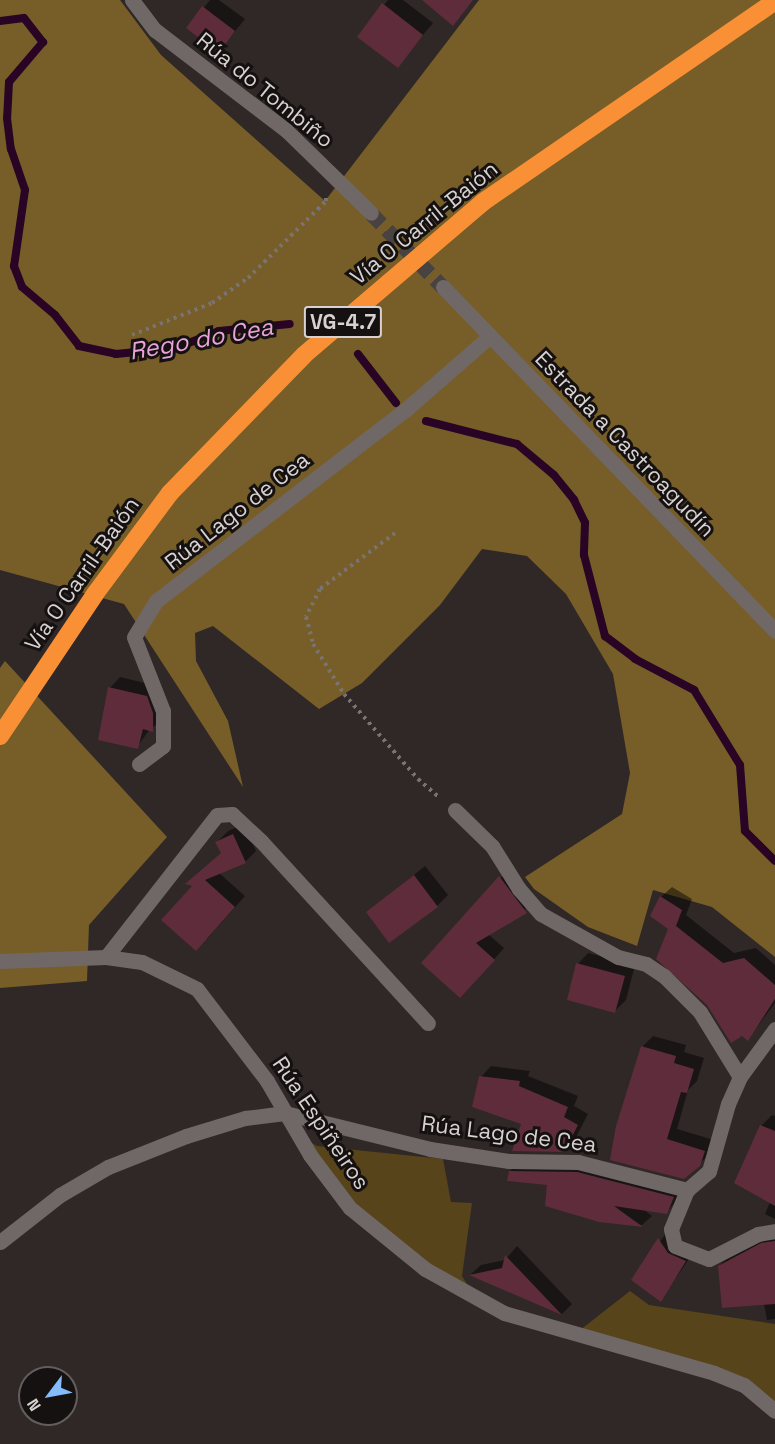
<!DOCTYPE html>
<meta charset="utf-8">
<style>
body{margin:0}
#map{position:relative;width:775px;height:1444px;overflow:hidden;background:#2f2826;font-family:"Space Grotesk",sans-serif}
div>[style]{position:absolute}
.green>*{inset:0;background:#57441b}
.forest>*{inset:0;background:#775e29}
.shadow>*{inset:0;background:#0007}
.stream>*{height:8px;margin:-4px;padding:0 4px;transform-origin:4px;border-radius:4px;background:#290424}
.building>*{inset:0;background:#5f2c3c}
.secondary-tunnel>*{height:15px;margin-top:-7.5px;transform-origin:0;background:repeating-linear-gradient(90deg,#484240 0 15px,transparent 0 23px)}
.path>*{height:4px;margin-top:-2px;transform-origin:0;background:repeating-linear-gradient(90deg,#797371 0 3px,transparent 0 7.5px)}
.street>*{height:15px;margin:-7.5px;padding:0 7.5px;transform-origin:7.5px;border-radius:7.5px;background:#706866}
.secondary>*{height:15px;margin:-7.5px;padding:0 7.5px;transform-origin:7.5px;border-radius:7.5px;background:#706866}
.highway>*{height:18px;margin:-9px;padding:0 9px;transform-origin:9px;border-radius:9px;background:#fa9035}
span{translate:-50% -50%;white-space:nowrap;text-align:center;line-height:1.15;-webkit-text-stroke:6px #151111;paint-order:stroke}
.shield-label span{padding:2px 4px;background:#151111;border:2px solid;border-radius:4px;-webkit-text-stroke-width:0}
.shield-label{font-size:21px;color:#d7d2d1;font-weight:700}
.street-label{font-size:22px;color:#d7d2d1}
.water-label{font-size:24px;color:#e9a3da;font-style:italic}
.north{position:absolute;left:18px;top:1366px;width:60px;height:60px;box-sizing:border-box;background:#151111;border:2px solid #635e5e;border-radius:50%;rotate:238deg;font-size:16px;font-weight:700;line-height:24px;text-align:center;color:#d7d2d1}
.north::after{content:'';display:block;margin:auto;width:21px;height:27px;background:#84bcfb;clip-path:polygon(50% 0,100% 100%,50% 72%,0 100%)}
</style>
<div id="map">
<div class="green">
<div style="clip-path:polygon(298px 1135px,317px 1146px,443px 1159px,451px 1202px,472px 1203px,462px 1276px,474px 1296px,350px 1208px)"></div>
<div style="clip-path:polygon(630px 1291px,649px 1305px,775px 1324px,775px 1411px,744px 1386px,575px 1334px)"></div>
</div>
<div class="forest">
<div style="clip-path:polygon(0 0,120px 0,161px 55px,325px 201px,479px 0,775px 0,775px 957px,712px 907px,653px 890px,637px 946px,588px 927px,534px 889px,525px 877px,622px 814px,630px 773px,613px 674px,566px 594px,527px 556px,482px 549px,440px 605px,362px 683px,319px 709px,213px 626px,195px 633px,196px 661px,228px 721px,243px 787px,124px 604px,0 570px)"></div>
<div style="clip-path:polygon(5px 661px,167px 837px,89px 925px,87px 981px,0 988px,0 668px)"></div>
</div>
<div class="shadow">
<div style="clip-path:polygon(210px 0,219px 0,245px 19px,219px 51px,188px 27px)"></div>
<div style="clip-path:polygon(388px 0,403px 0,433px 23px,397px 66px,359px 37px)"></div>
<div style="clip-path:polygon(120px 677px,157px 686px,163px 720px,150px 729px,137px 747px,110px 688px)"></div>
<div style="clip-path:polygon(244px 824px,256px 851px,245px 862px,219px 873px,245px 896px,207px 939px,194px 885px,222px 853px,217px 842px,228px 831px)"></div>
<div style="clip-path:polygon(425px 866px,448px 895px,437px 906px,368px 912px)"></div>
<div style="clip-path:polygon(511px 867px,537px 901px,488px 934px,504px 948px,471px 986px,424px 963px)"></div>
<div style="clip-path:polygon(672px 887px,692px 899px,686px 915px,734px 953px,756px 948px,775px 965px,775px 1003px,748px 1039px,669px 929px,661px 897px)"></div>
<div style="clip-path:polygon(588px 953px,635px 965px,626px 1000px,615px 1011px,578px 964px)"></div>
<div style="clip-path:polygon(653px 1036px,686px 1045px,684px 1052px,704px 1058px,697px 1081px,688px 1090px,677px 1129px,714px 1140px,711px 1153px,699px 1164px,612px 1159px,642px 1047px)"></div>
<div style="clip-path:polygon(491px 1066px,530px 1071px,528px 1076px,578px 1096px,574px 1106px,588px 1114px,575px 1139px,564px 1151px,523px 1123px,481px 1077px)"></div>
<div style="clip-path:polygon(772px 1115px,775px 1116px,775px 1219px,765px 1214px,770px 1202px,761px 1126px)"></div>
<div style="clip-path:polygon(521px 1161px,683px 1186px,677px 1201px,666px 1212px,643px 1209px,652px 1216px,642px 1225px,565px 1211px,549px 1184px,510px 1171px)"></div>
<div style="clip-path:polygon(669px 1229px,679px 1242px,695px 1250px,661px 1300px,633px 1280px)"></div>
<div style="clip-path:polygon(775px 1233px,775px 1319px,767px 1320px,764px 1304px,719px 1266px,730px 1255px)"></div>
<div style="clip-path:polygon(517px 1246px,572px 1304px,562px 1314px,471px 1274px,481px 1265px,505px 1260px)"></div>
</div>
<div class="stream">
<div style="left:0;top:21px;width:24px;rotate:-7deg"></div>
<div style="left:24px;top:18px;width:31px;rotate:52deg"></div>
<div style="left:43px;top:42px;width:52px;rotate:130.4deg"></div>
<div style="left:9px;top:82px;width:36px;rotate:93deg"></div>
<div style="left:7px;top:118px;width:31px;rotate:83deg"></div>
<div style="left:11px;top:149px;width:43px;rotate:71.1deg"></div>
<div style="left:25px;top:190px;width:77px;rotate:98.2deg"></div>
<div style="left:14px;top:266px;width:22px;rotate:69deg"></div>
<div style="left:22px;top:287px;width:43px;rotate:40.3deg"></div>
<div style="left:55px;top:315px;width:39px;rotate:52deg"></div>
<div style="left:79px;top:346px;width:38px;rotate:12deg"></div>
<div style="left:116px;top:354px;width:60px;rotate:-5.7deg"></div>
<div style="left:176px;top:348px;width:46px;rotate:-21.6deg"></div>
<div style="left:219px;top:331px;width:71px;rotate:-5.6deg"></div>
<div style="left:358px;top:354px;width:62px;rotate:52.2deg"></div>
<div style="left:426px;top:421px;width:94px;rotate:14.2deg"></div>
<div style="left:517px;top:444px;width:48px;rotate:40deg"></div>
<div style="left:554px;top:475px;width:32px;rotate:51deg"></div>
<div style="left:574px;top:500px;width:25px;rotate:64deg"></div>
<div style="left:585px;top:523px;width:32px;rotate:92deg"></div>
<div style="left:584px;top:555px;width:84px;rotate:75.5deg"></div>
<div style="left:605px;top:636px;width:38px;rotate:37deg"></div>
<div style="left:635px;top:659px;width:67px;rotate:27.7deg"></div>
<div style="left:694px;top:690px;width:88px;rotate:58.5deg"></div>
<div style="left:740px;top:765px;width:66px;rotate:85.7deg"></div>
<div style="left:745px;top:831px;width:42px;rotate:45deg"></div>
</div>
<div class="building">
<div style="clip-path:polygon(422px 0,473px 0,453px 26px)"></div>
<div style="clip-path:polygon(382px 3px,423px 35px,398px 68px,357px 37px)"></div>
<div style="clip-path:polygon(202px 6px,235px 31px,219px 53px,186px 28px)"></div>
<div style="clip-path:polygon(108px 687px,147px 696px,153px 713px,153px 732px,143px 729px,138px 749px,98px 740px)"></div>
<div style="clip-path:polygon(233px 834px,246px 863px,205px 880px,235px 907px,196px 951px,161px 920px,192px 886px,185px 884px,221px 853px,215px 842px)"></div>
<div style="clip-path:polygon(414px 875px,438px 907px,389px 943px,366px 912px)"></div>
<div style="clip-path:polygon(499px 876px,527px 913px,476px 943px,495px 960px,460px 998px,421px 963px)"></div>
<div style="clip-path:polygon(660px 896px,682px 910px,676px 926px,723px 963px,744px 958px,775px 985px,775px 999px,748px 1041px,742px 1036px,731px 1043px,707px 1005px,656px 959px,668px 929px,650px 916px)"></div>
<div style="clip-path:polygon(576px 963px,625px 976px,615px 1013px,567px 1000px)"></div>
<div style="clip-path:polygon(641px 1046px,676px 1056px,674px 1063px,694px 1069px,687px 1093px,681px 1092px,667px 1139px,705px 1151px,700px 1166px,684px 1179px,610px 1160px,616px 1126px)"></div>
<div style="clip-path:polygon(479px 1076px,520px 1081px,519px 1086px,568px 1107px,564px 1117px,578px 1125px,564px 1152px,512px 1151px,521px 1124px,472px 1107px)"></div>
<div style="clip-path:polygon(760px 1125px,775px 1131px,775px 1206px,734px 1183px)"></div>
<div style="clip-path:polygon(509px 1171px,577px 1172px,674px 1197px,667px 1214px,614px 1206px,643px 1227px,599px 1222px,545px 1206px,547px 1185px,507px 1181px)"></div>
<div style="clip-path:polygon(658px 1238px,668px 1253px,686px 1261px,661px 1302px,631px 1280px)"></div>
<div style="clip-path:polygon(775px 1241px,775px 1304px,722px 1308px,718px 1266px,761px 1243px)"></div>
<div style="clip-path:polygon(505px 1255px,562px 1315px,469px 1275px,502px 1268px)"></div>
</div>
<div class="secondary-tunnel">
<div style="left:371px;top:213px;width:103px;rotate:45.8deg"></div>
</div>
<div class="path">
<div style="left:132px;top:335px;width:86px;rotate:-21.8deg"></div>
<div style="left:212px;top:303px;width:44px;rotate:-34.8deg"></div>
<div style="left:248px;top:278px;width:110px;rotate:-44.6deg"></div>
<div style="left:326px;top:201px;width:5px;rotate:-90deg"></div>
<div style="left:395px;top:533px;width:94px;rotate:143.3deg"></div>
<div style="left:320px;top:589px;width:31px;rotate:117deg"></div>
<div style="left:306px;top:617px;width:28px;rotate:75deg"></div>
<div style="left:313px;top:644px;width:59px;rotate:58.2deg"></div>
<div style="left:344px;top:694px;width:113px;rotate:49deg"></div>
<div style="left:418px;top:779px;width:29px;rotate:41deg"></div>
</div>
<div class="street">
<div style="left:139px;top:764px;width:30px;rotate:-37deg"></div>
<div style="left:163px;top:746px;width:35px;rotate:-90deg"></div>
<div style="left:163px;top:711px;width:79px;rotate:-111.4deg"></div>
<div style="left:134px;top:637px;width:42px;rotate:-58.6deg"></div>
<div style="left:156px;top:601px;width:312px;rotate:-37.5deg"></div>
<div style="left:404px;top:411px;width:114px;rotate:-41.1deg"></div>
<div style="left:455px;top:810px;width:52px;rotate:44.2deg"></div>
<div style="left:492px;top:846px;width:51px;rotate:57.9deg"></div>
<div style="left:519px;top:889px;width:33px;rotate:49deg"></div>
<div style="left:541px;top:914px;width:88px;rotate:29.2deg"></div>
<div style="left:618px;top:957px;width:29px;rotate:14deg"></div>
<div style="left:646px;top:964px;width:22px;rotate:34deg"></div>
<div style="left:664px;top:976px;width:51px;rotate:45deg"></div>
<div style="left:700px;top:1012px;width:76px;rotate:58.4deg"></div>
<div style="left:106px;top:957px;width:180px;rotate:-52deg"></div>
<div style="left:217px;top:815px;width:15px;rotate:-4deg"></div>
<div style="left:232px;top:814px;width:40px;rotate:43deg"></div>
<div style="left:261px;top:841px;width:247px;rotate:47.5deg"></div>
<div style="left:0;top:961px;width:106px;rotate:-2.2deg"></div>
<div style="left:106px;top:957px;width:36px;rotate:8deg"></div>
<div style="left:142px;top:962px;width:61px;rotate:26.1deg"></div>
<div style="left:197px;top:989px;width:116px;rotate:52.7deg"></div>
<div style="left:267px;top:1081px;width:86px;rotate:59.8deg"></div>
<div style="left:310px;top:1155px;width:66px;rotate:53deg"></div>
<div style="left:350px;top:1208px;width:97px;rotate:39.1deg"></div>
<div style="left:425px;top:1269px;width:90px;rotate:29.1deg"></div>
<div style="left:504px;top:1313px;width:218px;rotate:15.9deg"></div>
<div style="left:714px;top:1373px;width:32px;rotate:22deg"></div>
<div style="left:744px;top:1385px;width:40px;rotate:40deg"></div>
<div style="left:775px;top:1029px;width:59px;rotate:126.1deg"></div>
<div style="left:740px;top:1077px;width:30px;rotate:114deg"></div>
<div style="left:728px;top:1104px;width:70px;rotate:105.8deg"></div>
<div style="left:709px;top:1171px;width:29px;rotate:139deg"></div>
<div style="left:687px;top:1190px;width:42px;rotate:112.3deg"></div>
<div style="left:671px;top:1229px;width:17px;rotate:77deg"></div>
<div style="left:675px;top:1246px;width:36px;rotate:21deg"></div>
<div style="left:709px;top:1259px;width:55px;rotate:-27deg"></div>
<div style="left:758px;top:1234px;width:17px;rotate:-10deg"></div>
<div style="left:0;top:1242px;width:76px;rotate:-38.1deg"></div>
<div style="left:60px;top:1195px;width:56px;rotate:-30.3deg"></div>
<div style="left:108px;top:1167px;width:84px;rotate:-21.7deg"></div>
<div style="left:186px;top:1136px;width:62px;rotate:-17deg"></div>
<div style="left:245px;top:1118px;width:40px;rotate:-7.1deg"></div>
<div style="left:285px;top:1113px;width:149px;rotate:13.9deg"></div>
<div style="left:430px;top:1149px;width:80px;rotate:8.6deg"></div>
<div style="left:509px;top:1161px;width:69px;rotate:0.8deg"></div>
<div style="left:578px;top:1162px;width:113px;rotate:14.4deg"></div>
</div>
<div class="secondary">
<div style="left:132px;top:0;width:38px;rotate:53deg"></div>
<div style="left:155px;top:30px;width:166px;rotate:37.4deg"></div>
<div style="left:287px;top:131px;width:117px;rotate:44.3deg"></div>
<div style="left:443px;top:287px;width:478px;rotate:46deg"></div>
</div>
<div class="highway">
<div style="left:0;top:736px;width:171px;rotate:-56.2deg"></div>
<div style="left:95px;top:594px;width:126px;rotate:-53.4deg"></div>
<div style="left:170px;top:493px;width:192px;rotate:-45.8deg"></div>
<div style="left:304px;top:355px;width:235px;rotate:-40.5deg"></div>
<div style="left:483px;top:202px;width:354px;rotate:-34.5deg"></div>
</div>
<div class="shield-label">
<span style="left:343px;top:322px">VG-4.7</span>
</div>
<div class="street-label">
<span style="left:265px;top:90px;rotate:39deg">Rúa do Tombiño</span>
<span style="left:424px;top:223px;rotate:-39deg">Vía O Carril-Baión</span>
<span style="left:625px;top:444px;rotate:46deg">Estrada a Castroagudín</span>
<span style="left:237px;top:511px;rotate:-38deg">Rúa Lago de Cea</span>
<span style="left:82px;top:574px;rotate:-55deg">Vía O Carril-Baión</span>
<span style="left:321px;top:1123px;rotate:56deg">Rúa Espiñeiros</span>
<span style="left:509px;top:1134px;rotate:7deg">Rúa Lago de Cea</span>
</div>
<div class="water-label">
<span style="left:201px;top:339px;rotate:-10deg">Rego do Cea</span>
</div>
<div class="north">N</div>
</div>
